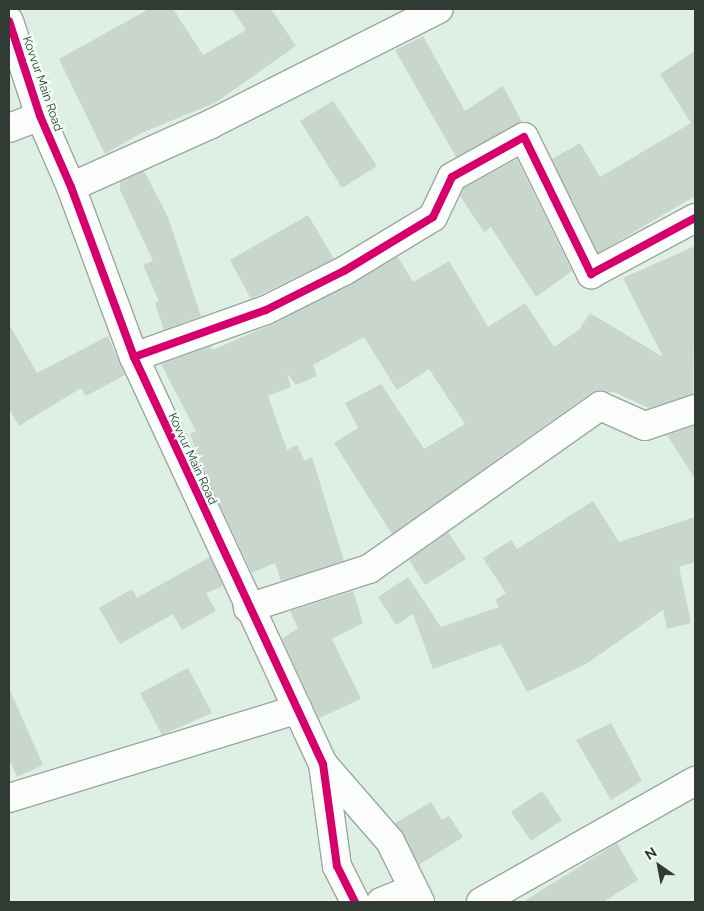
<!DOCTYPE html>
<style>
body{margin:0}
#map{position:relative;width:704px;height:911px;overflow:hidden;background:#deefe4;font-family:Raleway,sans-serif}
div>[style]{position:absolute}
.building>*{inset:0;background:#c9d6cd}
.roads{filter:drop-shadow(1px 0 #9aa89f) drop-shadow(-1px 0 #9aa89f) drop-shadow(0 1px #9aa89f) drop-shadow(0 -1px #9aa89f)}
.minor>*{height:28px;margin:-14px;padding:0 14px;transform-origin:14px;border-radius:14px;background:#fafdfb}
.tertiary>*{height:28px;margin:-14px;padding:0 14px;transform-origin:14px;border-radius:14px;background:#fafdfb}
.cycleway>*{height:8px;margin:-4px;padding:0 4px;transform-origin:4px;border-radius:4px;background:#d6006c}
span{translate:-50% -50%;white-space:nowrap;text-align:center;line-height:1.15;-webkit-text-stroke:4.5px #f2fdf5;paint-order:stroke}
.street-label{font-size:12px;color:#303b33}
.frame{position:absolute;inset:0;border:10px solid #303b33;pointer-events:none}
.north{position:absolute;left:634px;top:841px;width:50px;height:50px;-webkit-text-stroke:4px #f2fdf5;paint-order:stroke;rotate:327deg;font-size:14px;font-weight:700;line-height:20px;text-align:center;color:#303b33}
.north::after{content:'';display:block;margin:auto;width:18px;height:22px;background:#303b33;clip-path:polygon(50% 0,100% 100%,50% 72%,0 100%)}
</style>
<div id="map">
<div class="building">
<div style="clip-path:polygon(149px 9px,173px 9px,203px 55px,246px 30px,232px 9px,271px 9px,296px 46px,215px 103px,141px 133px,105px 154px,59px 59px)"></div>
<div style="clip-path:polygon(423px 36px,465px 111px,503px 86px,522px 122px,456px 157px,395px 50px)"></div>
<div style="clip-path:polygon(695px 51px,695px 196px,598px 253px,552px 159px,580px 143px,600px 177px,691px 123px,660px 74px)"></div>
<div style="clip-path:polygon(333px 101px,377px 166px,342px 188px,300px 121px)"></div>
<div style="clip-path:polygon(517px 159px,572px 271px,536px 297px,491px 227px,484px 232px,460px 196px,464px 188px)"></div>
<div style="clip-path:polygon(144px 171px,168px 217px,201px 316px,164px 330px,155px 303px,159px 301px,143px 265px,153px 261px,120px 190px,120px 182px)"></div>
<div style="clip-path:polygon(308px 215px,334px 259px,251px 299px,230px 260px)"></div>
<div style="clip-path:polygon(695px 246px,693px 394px,649px 408px,614px 392px,591px 393px,392px 534px,334px 443px,358px 428px,345px 403px,381px 384px,424px 449px,465px 424px,429px 369px,397px 390px,364px 337px,313px 365px,317px 376px,296px 385px,287px 373px,291px 387px,268px 396px,287px 450px,297px 445px,305px 461px,312px 457px,344px 561px,281px 581px,275px 563px,252px 573px,202px 467px,190px 434px,196px 431px,161px 364px,211px 346px,212px 350px,273px 324px,398px 257px,413px 282px,449px 261px,488px 327px,525px 303px,554px 347px,579px 330px,590px 313px,663px 357px,623px 278px)"></div>
<div style="clip-path:polygon(9px 324px,37px 373px,108px 336px,125px 375px,86px 396px,81px 388px,19px 426px,9px 409px)"></div>
<div style="clip-path:polygon(694px 426px,695px 465px,695px 479px,667px 435px)"></div>
<div style="clip-path:polygon(593px 501px,619px 542px,695px 517px,695px 562px,679px 567px,691px 623px,667px 629px,663px 610px,586px 664px,527px 692px,501px 644px,433px 669px,413px 614px,396px 625px,378px 597px,408px 577px,441px 627px,499px 607px,495px 600px,506px 593px,483px 558px,511px 540px,517px 549px)"></div>
<div style="clip-path:polygon(448px 532px,466px 559px,425px 585px,409px 560px)"></div>
<div style="clip-path:polygon(210px 557px,223px 586px,206px 593px,216px 611px,182px 630px,173px 614px,120px 644px,99px 608px,132px 589px,137px 598px)"></div>
<div style="clip-path:polygon(353px 591px,363px 623px,332px 639px,361px 699px,319px 718px,282px 639px,298px 628px,290px 611px)"></div>
<div style="clip-path:polygon(188px 668px,212px 713px,162px 735px,140px 693px)"></div>
<div style="clip-path:polygon(9px 688px,43px 765px,17px 777px,9px 759px)"></div>
<div style="clip-path:polygon(611px 723px,642px 781px,611px 800px,576px 740px)"></div>
<div style="clip-path:polygon(542px 791px,562px 820px,531px 841px,511px 812px)"></div>
<div style="clip-path:polygon(431px 802px,442px 820px,449px 816px,463px 837px,419px 865px,395px 823px)"></div>
<div style="clip-path:polygon(617px 843px,638px 880px,603px 902px,523px 902px)"></div>
</div>
<div class="roads">
<div class="minor">
<div style="left:9px;top:128px;width:33px;rotate:-21deg"></div>
<div style="left:71px;top:187px;width:154px;rotate:-24.2deg"></div>
<div style="left:211px;top:124px;width:255px;rotate:-26.8deg"></div>
<div style="left:134px;top:357px;width:140px;rotate:-19.6deg"></div>
<div style="left:266px;top:310px;width:87px;rotate:-26.6deg"></div>
<div style="left:344px;top:271px;width:104px;rotate:-31.2deg"></div>
<div style="left:433px;top:217px;width:44px;rotate:-64.6deg"></div>
<div style="left:452px;top:177px;width:82px;rotate:-29.1deg"></div>
<div style="left:524px;top:137px;width:153px;rotate:63.9deg"></div>
<div style="left:591px;top:274px;width:118px;rotate:-28.3deg"></div>
<div style="left:248px;top:608px;width:127px;rotate:-17.9deg"></div>
<div style="left:369px;top:569px;width:283px;rotate:-35.2deg"></div>
<div style="left:600px;top:406px;width:49px;rotate:24deg"></div>
<div style="left:645px;top:426px;width:53px;rotate:-18.8deg"></div>
<div style="left:9px;top:798px;width:302px;rotate:-17.1deg"></div>
<div style="left:381px;top:902px;width:35px;rotate:-22deg"></div>
<div style="left:481px;top:902px;width:246px;rotate:-29.5deg"></div>
</div>
<div class="tertiary">
<div style="left:9px;top:21px;width:100px;rotate:71.9deg"></div>
<div style="left:40px;top:116px;width:77px;rotate:66.4deg"></div>
<div style="left:71px;top:187px;width:181px;rotate:69.7deg"></div>
<div style="left:134px;top:357px;width:449px;rotate:65.1deg"></div>
<div style="left:323px;top:764px;width:103px;rotate:82.2deg"></div>
<div style="left:337px;top:866px;width:40px;rotate:63.4deg"></div>
<div style="left:323px;top:764px;width:102px;rotate:49deg"></div>
<div style="left:390px;top:841px;width:68px;rotate:63.8deg"></div>
</div>
</div>
<div class="cycleway">
<div style="left:9px;top:21px;width:100px;rotate:71.9deg"></div>
<div style="left:40px;top:116px;width:77px;rotate:66.4deg"></div>
<div style="left:71px;top:187px;width:181px;rotate:69.7deg"></div>
<div style="left:134px;top:357px;width:449px;rotate:65.1deg"></div>
<div style="left:323px;top:764px;width:103px;rotate:82.2deg"></div>
<div style="left:337px;top:866px;width:40px;rotate:63.4deg"></div>
<div style="left:134px;top:357px;width:140px;rotate:-19.6deg"></div>
<div style="left:266px;top:310px;width:87px;rotate:-26.6deg"></div>
<div style="left:344px;top:271px;width:104px;rotate:-31.2deg"></div>
<div style="left:433px;top:217px;width:44px;rotate:-64.6deg"></div>
<div style="left:452px;top:177px;width:82px;rotate:-29.1deg"></div>
<div style="left:524px;top:137px;width:153px;rotate:63.9deg"></div>
<div style="left:591px;top:274px;width:118px;rotate:-28.3deg"></div>
</div>
<div class="street-label">
<span style="left:42px;top:84px;rotate:71deg">Kovvur Main Road</span>
<span style="left:192px;top:459px;rotate:65deg">Kovvur Main Road</span>
</div>
<div class="frame"></div>
<div class="north">N</div>
</div>
